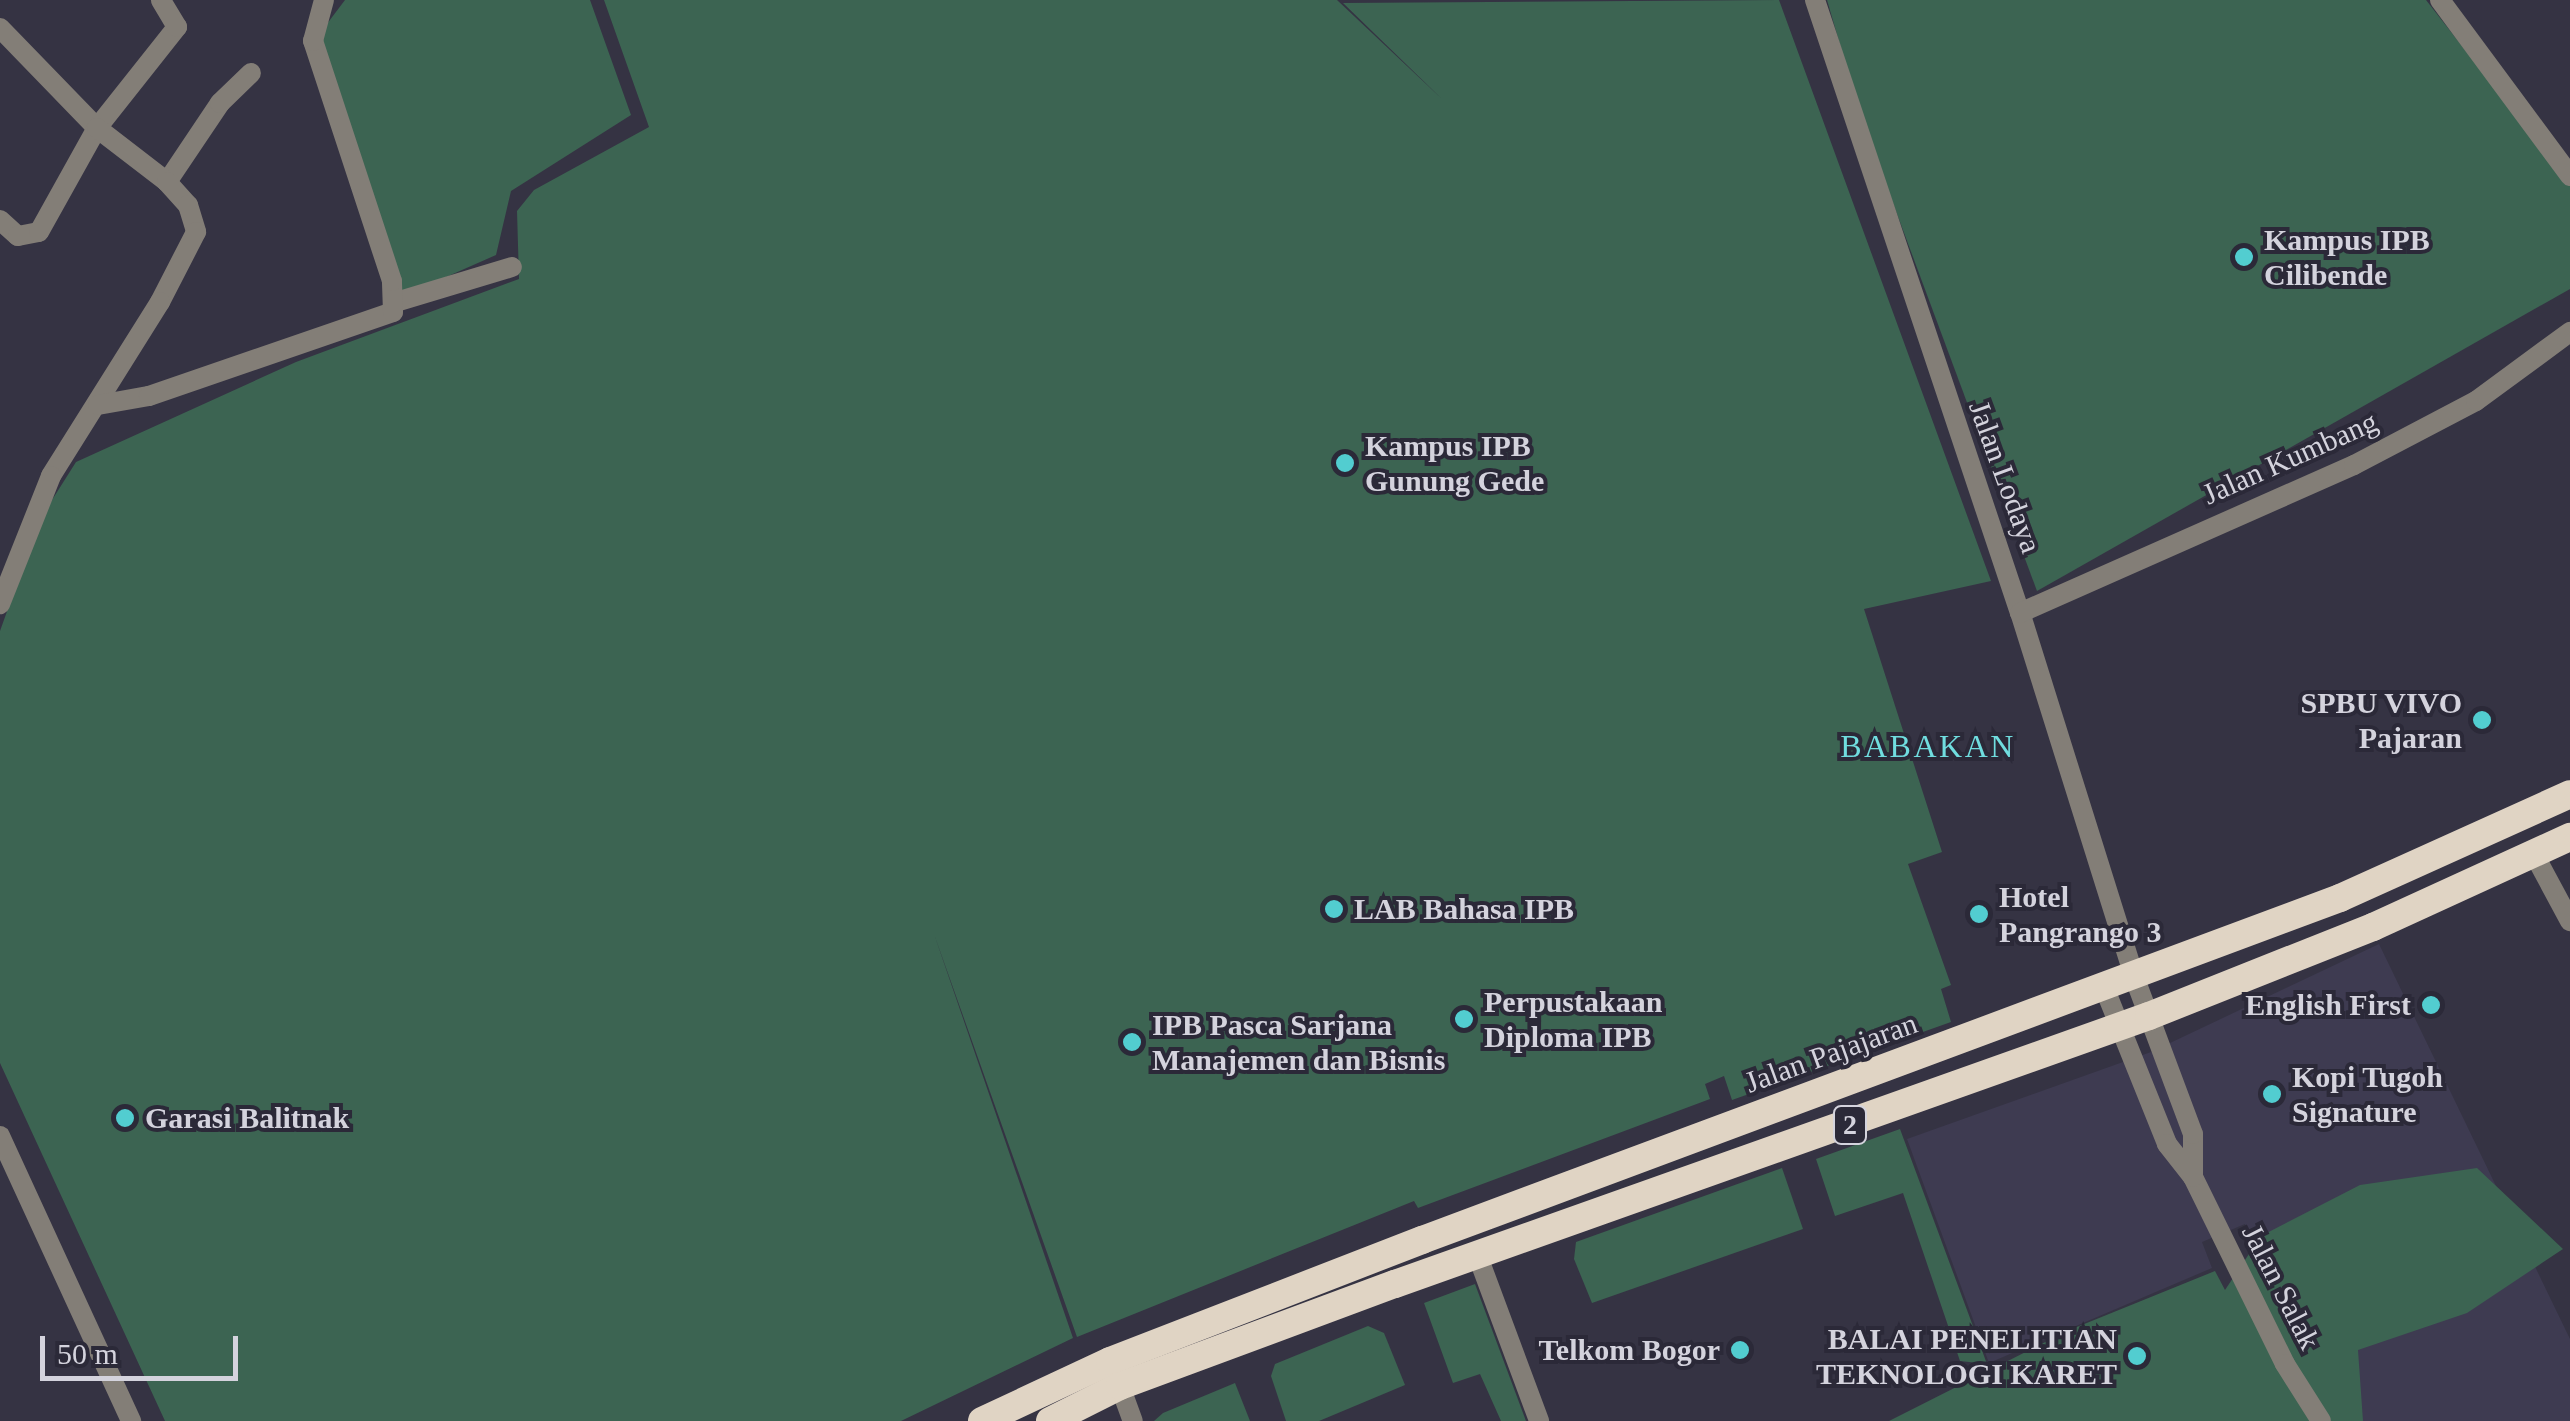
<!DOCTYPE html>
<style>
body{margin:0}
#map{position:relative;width:2570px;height:1421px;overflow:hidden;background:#353343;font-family:"Times New Roman",serif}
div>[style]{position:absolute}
.built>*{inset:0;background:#3e3b51}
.green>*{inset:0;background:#3c6452}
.minor>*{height:20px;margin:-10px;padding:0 10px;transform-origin:10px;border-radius:10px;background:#837e77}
.tertiary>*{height:20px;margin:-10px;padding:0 10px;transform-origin:10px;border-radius:10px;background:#837e77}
.trunk>*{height:28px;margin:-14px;padding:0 14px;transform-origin:14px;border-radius:14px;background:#e0d4c4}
.dots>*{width:28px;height:28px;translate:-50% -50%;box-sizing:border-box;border:5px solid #2b2938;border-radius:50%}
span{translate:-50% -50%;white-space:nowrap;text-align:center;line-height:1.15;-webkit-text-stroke:8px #2b2938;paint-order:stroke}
.shield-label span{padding:2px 8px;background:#2b2938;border:2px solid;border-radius:8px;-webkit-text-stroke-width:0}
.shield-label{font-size:28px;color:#d4d3dd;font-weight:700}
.poi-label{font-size:30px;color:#d4d3dd;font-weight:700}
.left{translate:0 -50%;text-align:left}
.right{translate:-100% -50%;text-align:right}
.street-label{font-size:30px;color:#d4d3dd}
.neighbourhood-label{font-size:32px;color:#70dddf;letter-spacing:2.5px}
.scale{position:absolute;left:40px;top:1336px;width:198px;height:45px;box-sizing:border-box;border:5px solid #d4d3dd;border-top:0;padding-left:12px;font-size:30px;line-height:35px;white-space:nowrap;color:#d4d3dd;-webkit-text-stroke:8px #2b2938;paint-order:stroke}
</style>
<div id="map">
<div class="built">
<div style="clip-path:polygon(2379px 944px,2570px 1339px,2570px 1421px,2315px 1421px,2245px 1224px,2202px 1242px,2212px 1268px,1989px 1363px,1907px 1139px,2151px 1052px)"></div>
</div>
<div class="green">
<div style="clip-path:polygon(345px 0,590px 0,631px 115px,511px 191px,496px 255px,403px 296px,314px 41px)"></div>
<div style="clip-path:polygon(604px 0,1337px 0,1443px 100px,1343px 3px,1779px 0,1991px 581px,1864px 609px,1942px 852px,1908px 864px,1951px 985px,1941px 989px,1951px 1022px,1732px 1100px,1724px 1076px,1705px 1084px,1710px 1099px,1418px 1208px,1414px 1201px,1077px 1337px,934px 934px,1073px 1338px,901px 1421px,165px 1421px,0 1063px,0 631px,40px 519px,76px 462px,296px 362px,519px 279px,517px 211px,534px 190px,649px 127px)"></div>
<div style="clip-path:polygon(1827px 0,2426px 0,2570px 184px,2570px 289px,2037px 591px,1861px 117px)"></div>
<div style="clip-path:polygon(1900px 1129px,1987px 1364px,1960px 1361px,1903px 1193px,1835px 1216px,1816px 1159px)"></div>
<div style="clip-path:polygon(1782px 1168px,1803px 1229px,1592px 1303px,1574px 1259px,1576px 1242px)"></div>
<div style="clip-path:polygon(2477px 1168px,2563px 1249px,2467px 1313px,2358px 1350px,2363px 1421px,1889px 1421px,2067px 1331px,2215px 1271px,2225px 1290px,2261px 1236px,2360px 1185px)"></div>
<div style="clip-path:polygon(1475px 1284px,1526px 1421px,1501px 1421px,1480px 1374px,1453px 1383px,1424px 1303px)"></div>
<div style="clip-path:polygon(1368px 1326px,1384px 1333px,1405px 1385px,1319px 1421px,1286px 1421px,1271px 1376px,1275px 1364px)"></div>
<div style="clip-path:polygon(1235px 1383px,1250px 1421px,1154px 1421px,1163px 1413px)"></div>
</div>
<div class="minor">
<div style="left:1815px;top:0;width:646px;rotate:71.51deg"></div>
<div style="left:2440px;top:0;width:219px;rotate:53.5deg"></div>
<div style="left:0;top:28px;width:139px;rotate:45.9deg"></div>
<div style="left:97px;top:128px;width:129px;rotate:-51.6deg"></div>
<div style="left:177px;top:27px;width:31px;rotate:-121deg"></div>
<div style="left:167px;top:182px;width:95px;rotate:-56.1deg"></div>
<div style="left:220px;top:103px;width:43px;rotate:-44.1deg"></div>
<div style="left:0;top:220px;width:24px;rotate:42deg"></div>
<div style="left:18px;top:236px;width:21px;rotate:-11deg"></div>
<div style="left:39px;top:232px;width:119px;rotate:-60.9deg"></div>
<div style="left:97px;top:128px;width:88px;rotate:37.6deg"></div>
<div style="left:167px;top:182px;width:31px;rotate:48deg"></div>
<div style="left:188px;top:205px;width:28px;rotate:73deg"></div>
<div style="left:196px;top:232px;width:79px;rotate:117.2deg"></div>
<div style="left:160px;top:302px;width:205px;rotate:122.1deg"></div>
<div style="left:51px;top:476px;width:138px;rotate:111.7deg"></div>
<div style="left:396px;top:302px;width:121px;rotate:-16.8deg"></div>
<div style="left:98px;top:405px;width:52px;rotate:-10deg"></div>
<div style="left:149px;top:396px;width:258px;rotate:-19deg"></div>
<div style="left:393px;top:312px;width:31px;rotate:-92deg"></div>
<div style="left:392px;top:281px;width:253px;rotate:-108.2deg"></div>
<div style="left:313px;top:41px;width:42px;rotate:-75deg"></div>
<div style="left:2535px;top:856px;width:74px;rotate:61.7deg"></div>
<div style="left:0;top:1136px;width:314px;rotate:65.3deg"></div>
<div style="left:1120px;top:1386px;width:37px;rotate:70deg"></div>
</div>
<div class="tertiary">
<div style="left:2104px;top:987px;width:169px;rotate:68.1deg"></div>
<div style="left:2167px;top:1144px;width:42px;rotate:51.8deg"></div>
<div style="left:2193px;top:1177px;width:208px;rotate:63.8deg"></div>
<div style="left:2285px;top:1364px;width:67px;rotate:57.7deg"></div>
<div style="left:2193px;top:1177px;width:43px;rotate:-90deg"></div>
<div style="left:2193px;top:1134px;width:169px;rotate:-110.5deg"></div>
<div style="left:2134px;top:976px;width:380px;rotate:-107.4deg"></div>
<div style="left:2020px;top:613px;width:365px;rotate:-23.9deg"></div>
<div style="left:2354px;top:465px;width:138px;rotate:-27.7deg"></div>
<div style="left:2476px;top:401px;width:117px;rotate:-36.3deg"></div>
<div style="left:1477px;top:1254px;width:178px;rotate:69.6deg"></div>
</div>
<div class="trunk">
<div style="left:982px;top:1421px;width:141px;rotate:-25.1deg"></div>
<div style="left:1110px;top:1361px;width:335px;rotate:-21.2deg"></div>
<div style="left:1422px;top:1240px;width:980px;rotate:-20.43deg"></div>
<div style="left:2340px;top:898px;width:252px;rotate:-24.3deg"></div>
<div style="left:1050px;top:1421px;width:78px;rotate:-26.6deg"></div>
<div style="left:1120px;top:1386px;width:293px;rotate:-20.4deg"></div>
<div style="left:1395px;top:1284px;width:800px;rotate:-19.57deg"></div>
<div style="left:2149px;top:1016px;width:241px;rotate:-21.7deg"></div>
<div style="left:2373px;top:927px;width:217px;rotate:-24.6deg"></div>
</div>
<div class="dots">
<div style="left:2244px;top:257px;background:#52cdd0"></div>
<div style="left:1345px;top:463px;background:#52cdd0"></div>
<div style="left:2482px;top:720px;background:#52cdd0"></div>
<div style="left:1334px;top:909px;background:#52cdd0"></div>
<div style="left:1979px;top:914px;background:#52cdd0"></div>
<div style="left:2431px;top:1005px;background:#52cdd0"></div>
<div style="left:1464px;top:1019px;background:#52cdd0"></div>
<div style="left:1132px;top:1042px;background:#52cdd0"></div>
<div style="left:2272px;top:1094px;background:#52cdd0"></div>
<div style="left:125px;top:1118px;background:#52cdd0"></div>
<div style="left:1740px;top:1350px;background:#52cdd0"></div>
<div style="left:2137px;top:1356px;background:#52cdd0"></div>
</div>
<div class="shield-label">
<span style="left:1850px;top:1125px">2</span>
</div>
<div class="poi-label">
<span class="left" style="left:2264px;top:257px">Kampus IPB<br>Cilibende</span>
<span class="left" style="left:1365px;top:463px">Kampus IPB<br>Gunung Gede</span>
<span class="right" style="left:2462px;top:720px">SPBU VIVO<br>Pajaran</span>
<span class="left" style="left:1999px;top:914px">Hotel<br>Pangrango 3</span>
<span class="left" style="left:1354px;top:909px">LAB Bahasa IPB</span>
<span class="left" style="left:1484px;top:1019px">Perpustakaan<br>Diploma IPB</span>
<span class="right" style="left:2411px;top:1005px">English First</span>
<span class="left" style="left:1152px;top:1042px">IPB Pasca Sarjana<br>Manajemen dan Bisnis</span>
<span class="left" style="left:2292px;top:1094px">Kopi Tugoh<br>Signature</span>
<span class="left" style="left:145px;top:1118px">Garasi Balitnak</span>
<span class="right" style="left:2117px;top:1356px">BALAI PENELITIAN<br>TEKNOLOGI KARET</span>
<span class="right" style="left:1720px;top:1350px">Telkom Bogor</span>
</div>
<div class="street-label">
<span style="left:2290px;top:458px;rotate:-24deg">Jalan Kumbang</span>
<span style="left:2005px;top:477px;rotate:70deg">Jalan Lodaya</span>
<span style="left:1831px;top:1053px;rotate:-20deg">Jalan Pajajaran</span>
<span style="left:2281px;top:1287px;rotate:63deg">Jalan Salak</span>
</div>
<div class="neighbourhood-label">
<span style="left:1928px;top:746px">BABAKAN</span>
</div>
<div class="scale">50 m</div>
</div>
